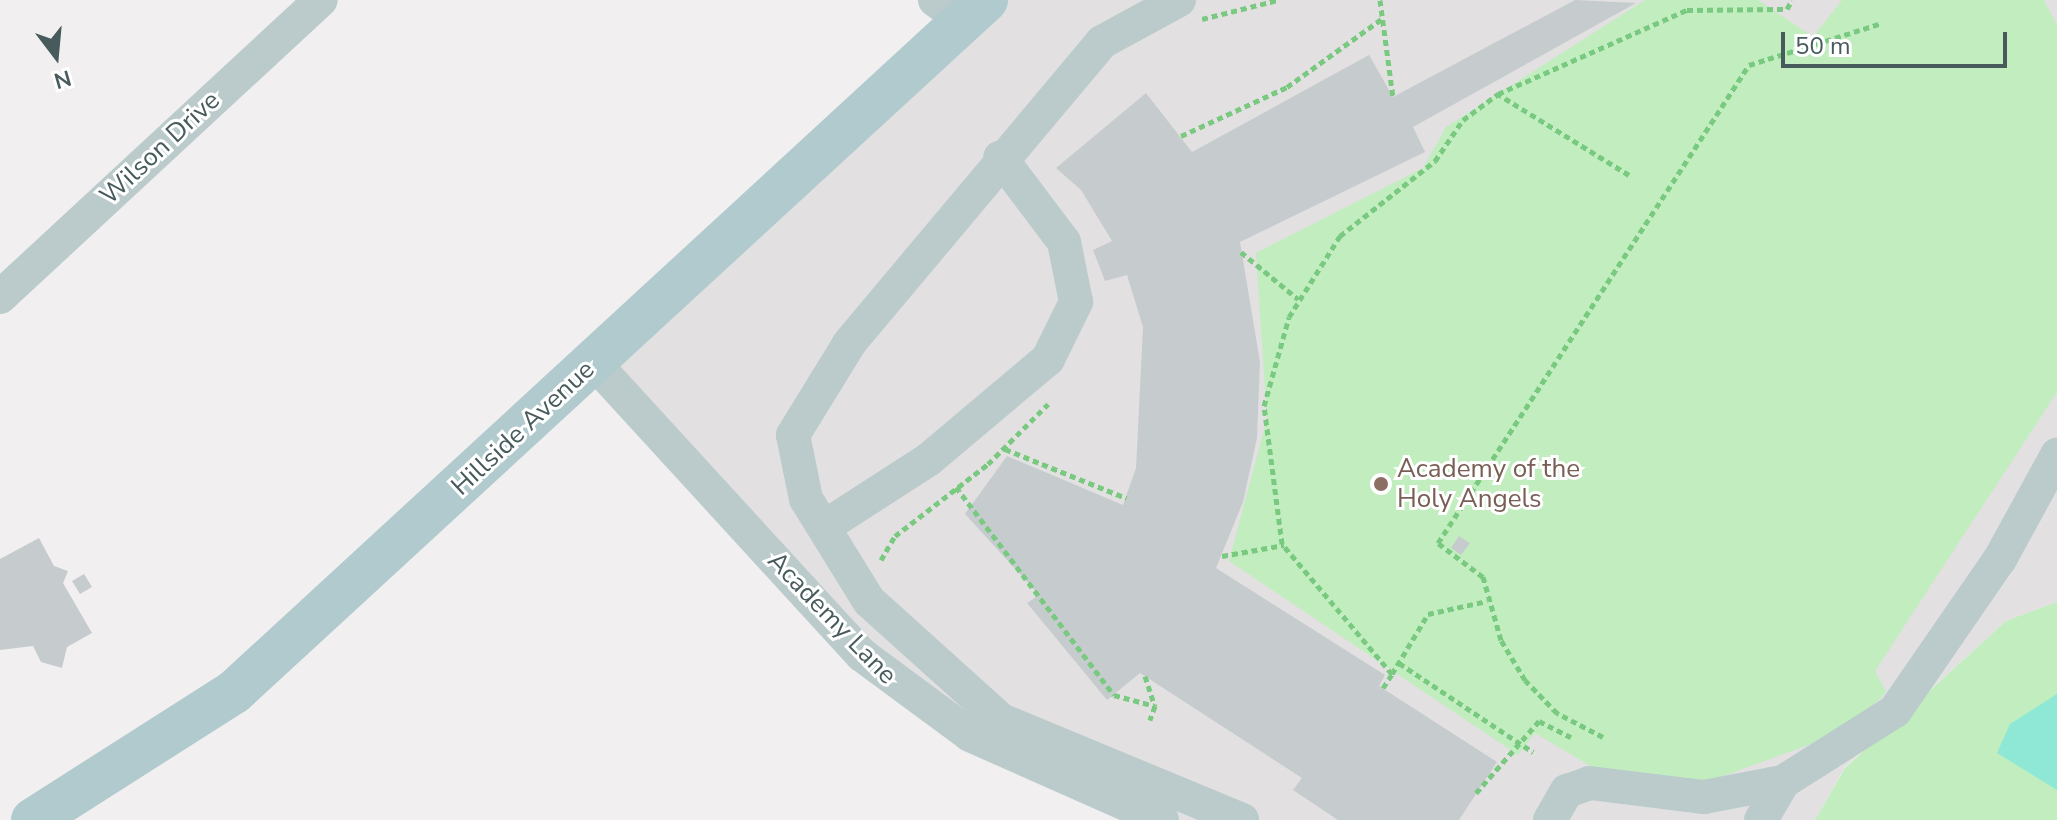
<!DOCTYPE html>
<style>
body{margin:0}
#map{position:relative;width:2057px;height:820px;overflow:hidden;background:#f1eff0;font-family:"Nunito Sans",sans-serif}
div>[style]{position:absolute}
.education>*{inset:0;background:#e2e0e1}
.green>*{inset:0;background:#c1edbf}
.water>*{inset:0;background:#8ee8d5}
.building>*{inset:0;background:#c6ccce}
.path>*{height:5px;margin-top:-2.5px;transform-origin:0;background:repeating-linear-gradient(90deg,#79ca80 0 6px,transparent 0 10px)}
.minor>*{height:34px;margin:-17px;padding:0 17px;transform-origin:17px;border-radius:17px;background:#bbcbcb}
.major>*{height:44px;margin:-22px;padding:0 22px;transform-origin:22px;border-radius:22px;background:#b0cacd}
.dots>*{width:22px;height:22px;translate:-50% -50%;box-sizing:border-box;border:4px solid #fff;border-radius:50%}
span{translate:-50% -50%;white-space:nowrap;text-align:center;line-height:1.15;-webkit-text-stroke:6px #fff;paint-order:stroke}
.street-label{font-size:26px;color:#485b5c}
.education-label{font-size:26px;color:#785e54}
.left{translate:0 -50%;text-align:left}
.north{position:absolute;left:16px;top:16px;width:80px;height:80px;-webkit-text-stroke:6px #fff;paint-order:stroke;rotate:164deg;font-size:22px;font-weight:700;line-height:32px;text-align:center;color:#485b5c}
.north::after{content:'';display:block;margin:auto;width:28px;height:36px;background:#485b5c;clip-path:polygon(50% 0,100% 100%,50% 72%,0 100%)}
.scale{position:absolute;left:1781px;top:32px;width:226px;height:36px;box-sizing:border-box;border:4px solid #485b5c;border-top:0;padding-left:10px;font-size:24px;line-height:28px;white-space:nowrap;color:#485b5c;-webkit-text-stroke:6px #fff;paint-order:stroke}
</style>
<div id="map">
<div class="education">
<div style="clip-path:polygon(986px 0,2057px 0,2057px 602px,2006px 621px,1845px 767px,1815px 820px,1162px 820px,913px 698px,597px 366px)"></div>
</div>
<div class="green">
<div style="clip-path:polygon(1645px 0,1758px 0,1813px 37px,1842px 0,2044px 0,2057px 25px,2057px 392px,1875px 671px,1886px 692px,1876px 703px,1825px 739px,1704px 783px,1597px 770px,1535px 733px,1518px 755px,1229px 561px,1267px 419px,1256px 253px,1423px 168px,1446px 127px)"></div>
<div style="clip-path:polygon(2057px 602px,2057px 820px,1815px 820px,1845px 768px,2006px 621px)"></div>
</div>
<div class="water">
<div style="clip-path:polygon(2057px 694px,2057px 790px,1997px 753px,2010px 724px)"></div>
</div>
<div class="building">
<div style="clip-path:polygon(1575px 0,1636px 3px,1413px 127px,1425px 152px,1240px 242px,1260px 362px,1257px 438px,1243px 502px,1216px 568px,1385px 675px,1379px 686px,1497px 762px,1459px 820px,1338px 820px,1293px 790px,1302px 778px,1140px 673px,1107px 700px,1027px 603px,1039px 595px,965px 514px,1007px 456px,1123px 505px,1136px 468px,1143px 327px,1127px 275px,1105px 281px,1093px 250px,1112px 241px,1081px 190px,1056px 168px,1146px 93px,1192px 152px,1369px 55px,1393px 97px)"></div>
<div style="clip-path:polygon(1459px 536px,1470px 543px,1461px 555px,1451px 548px)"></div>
<div style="clip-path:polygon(39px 538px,54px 566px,68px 571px,63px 583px,92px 633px,67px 647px,62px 668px,41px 662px,33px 646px,0 650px,0 559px)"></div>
<div style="clip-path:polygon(84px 574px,92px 587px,80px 594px,72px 581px)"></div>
</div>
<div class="path">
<div style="left:1380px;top:0;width:98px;rotate:82.4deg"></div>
<div style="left:1202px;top:19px;width:78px;rotate:-14deg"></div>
<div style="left:1181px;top:136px;width:117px;rotate:-24.8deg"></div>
<div style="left:1287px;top:87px;width:118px;rotate:-35.7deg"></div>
<div style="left:1629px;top:175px;width:154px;rotate:-148.3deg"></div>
<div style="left:1498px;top:94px;width:207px;rotate:-24deg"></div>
<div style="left:1687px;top:10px;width:100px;rotate:-0.6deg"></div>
<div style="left:1787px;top:9px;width:10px;rotate:-61deg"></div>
<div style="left:1241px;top:252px;width:74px;rotate:39.5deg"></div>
<div style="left:1005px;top:449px;width:131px;rotate:22deg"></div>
<div style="left:956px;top:487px;width:261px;rotate:52.8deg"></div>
<div style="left:1114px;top:695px;width:42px;rotate:15deg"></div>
<div style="left:1222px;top:556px;width:63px;rotate:-10.1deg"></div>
<div style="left:881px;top:560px;width:28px;rotate:-60deg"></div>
<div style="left:895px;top:536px;width:118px;rotate:-37.7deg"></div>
<div style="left:988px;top:464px;width:85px;rotate:-45deg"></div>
<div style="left:1399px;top:663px;width:161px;rotate:33.6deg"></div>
<div style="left:1392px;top:674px;width:70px;rotate:-59deg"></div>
<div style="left:1428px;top:614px;width:60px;rotate:-12.4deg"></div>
<div style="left:1145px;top:676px;width:32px;rotate:72deg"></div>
<div style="left:1155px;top:706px;width:15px;rotate:110deg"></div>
<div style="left:1383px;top:688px;width:17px;rotate:-57deg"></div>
<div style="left:1392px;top:674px;width:170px;rotate:-130.2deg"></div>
<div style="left:1282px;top:544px;width:139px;rotate:-97.4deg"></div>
<div style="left:1264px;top:406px;width:92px;rotate:-74.3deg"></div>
<div style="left:1289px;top:317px;width:96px;rotate:-57.8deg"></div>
<div style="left:1340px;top:236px;width:121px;rotate:-38.3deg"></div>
<div style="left:1435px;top:161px;width:50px;rotate:-55.7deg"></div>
<div style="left:1463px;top:120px;width:44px;rotate:-36.6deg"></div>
<div style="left:1603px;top:737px;width:52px;rotate:-152.4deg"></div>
<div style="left:1557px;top:713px;width:46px;rotate:-134.1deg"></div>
<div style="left:1525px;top:680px;width:47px;rotate:-121deg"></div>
<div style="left:1501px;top:640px;width:66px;rotate:-105.9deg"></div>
<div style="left:1483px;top:577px;width:56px;rotate:-142.9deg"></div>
<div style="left:1438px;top:543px;width:570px;rotate:-56.95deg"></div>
<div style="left:1749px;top:65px;width:139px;rotate:-17.5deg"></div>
<div style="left:1476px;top:793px;width:96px;rotate:-48.8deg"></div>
<div style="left:1539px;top:721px;width:36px;rotate:27deg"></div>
</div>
<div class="minor">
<div style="left:935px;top:0;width:36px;rotate:36deg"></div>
<div style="left:1179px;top:0;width:88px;rotate:151.4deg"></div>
<div style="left:1102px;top:42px;width:394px;rotate:130deg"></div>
<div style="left:849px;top:344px;width:107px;rotate:121.6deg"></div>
<div style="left:793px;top:435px;width:65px;rotate:78.5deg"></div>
<div style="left:806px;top:499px;width:120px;rotate:58.3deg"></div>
<div style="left:869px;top:601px;width:178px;rotate:42deg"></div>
<div style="left:1001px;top:720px;width:261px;rotate:22.5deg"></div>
<div style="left:0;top:297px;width:437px;rotate:-42.8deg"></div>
<div style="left:617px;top:344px;width:30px;rotate:132deg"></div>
<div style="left:597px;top:366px;width:392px;rotate:47.5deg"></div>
<div style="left:862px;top:655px;width:134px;rotate:36.5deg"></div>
<div style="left:970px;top:735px;width:210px;rotate:23.9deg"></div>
<div style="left:824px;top:527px;width:124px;rotate:-32.8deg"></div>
<div style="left:928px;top:460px;width:157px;rotate:-40.1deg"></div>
<div style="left:1048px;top:359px;width:64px;rotate:-63.8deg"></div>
<div style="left:1076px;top:302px;width:61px;rotate:-101.3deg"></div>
<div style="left:1064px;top:242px;width:106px;rotate:-127deg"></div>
<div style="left:1550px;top:820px;width:34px;rotate:-60deg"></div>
<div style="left:1567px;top:791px;width:24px;rotate:-19deg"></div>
<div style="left:1590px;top:783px;width:115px;rotate:7deg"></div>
<div style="left:1704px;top:797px;width:80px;rotate:-10.8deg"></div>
<div style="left:1783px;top:782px;width:133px;rotate:-32.4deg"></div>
<div style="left:1895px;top:711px;width:185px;rotate:-55.4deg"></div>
<div style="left:2000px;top:559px;width:119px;rotate:-61.3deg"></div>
<div style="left:1761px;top:820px;width:44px;rotate:-59.9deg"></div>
</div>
<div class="major">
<div style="left:33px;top:820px;width:238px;rotate:-32.5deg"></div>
<div style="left:234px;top:692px;width:1022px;rotate:-42.62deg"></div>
</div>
<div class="dots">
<div style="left:1381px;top:484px;background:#8d6e63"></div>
</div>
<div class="street-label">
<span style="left:160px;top:148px;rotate:-43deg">Wilson Drive</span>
<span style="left:523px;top:428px;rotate:-43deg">Hillside Avenue</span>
<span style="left:832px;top:618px;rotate:46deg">Academy Lane</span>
</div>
<div class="education-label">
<span class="left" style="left:1397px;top:484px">Academy of the<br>Holy Angels</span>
</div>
<div class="north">N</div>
<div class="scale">50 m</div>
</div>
